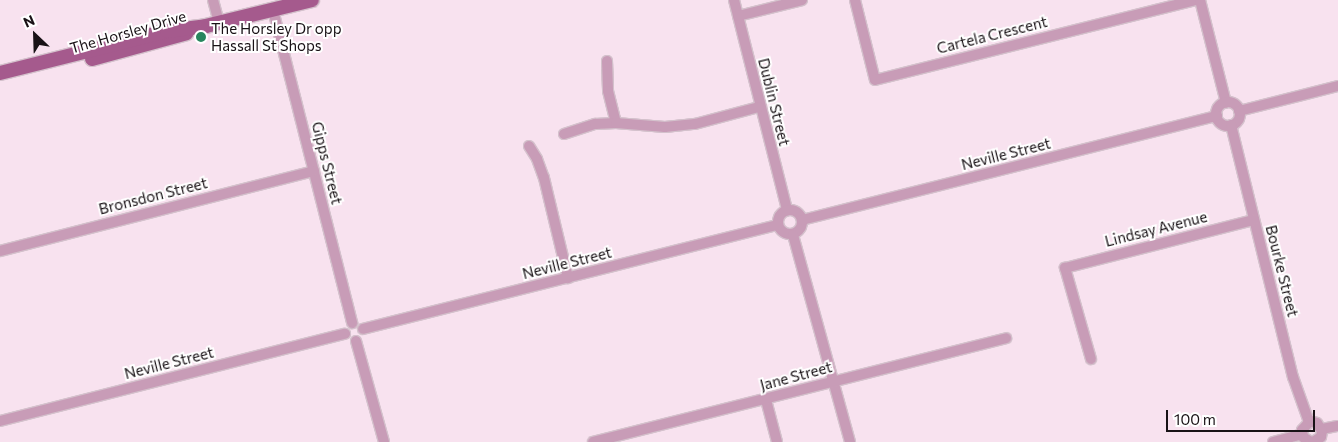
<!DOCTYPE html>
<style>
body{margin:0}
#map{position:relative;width:1338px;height:442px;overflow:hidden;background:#f8e2ef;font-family:Commissioner,sans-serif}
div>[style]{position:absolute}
.roads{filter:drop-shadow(1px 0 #d4c1cc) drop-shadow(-1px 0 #d4c1cc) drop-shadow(0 1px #d4c1cc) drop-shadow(0 -1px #d4c1cc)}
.minor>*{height:10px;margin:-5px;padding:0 5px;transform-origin:5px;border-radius:5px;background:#c89cb7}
.minor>.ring{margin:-5px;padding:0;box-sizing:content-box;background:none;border:10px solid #c89cb7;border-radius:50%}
.major>*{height:14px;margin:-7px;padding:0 7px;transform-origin:7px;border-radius:7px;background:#a55a8d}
.dots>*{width:14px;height:14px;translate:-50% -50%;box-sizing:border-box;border:2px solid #fff;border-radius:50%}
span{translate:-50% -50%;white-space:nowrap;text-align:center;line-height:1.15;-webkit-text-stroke:4px #fff;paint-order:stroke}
.poi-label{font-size:15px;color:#191216}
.left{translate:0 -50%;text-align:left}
.street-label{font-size:15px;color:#191216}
.north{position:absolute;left:10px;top:10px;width:50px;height:50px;-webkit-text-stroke:4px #fff;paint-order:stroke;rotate:336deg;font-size:14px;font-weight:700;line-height:20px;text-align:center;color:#191216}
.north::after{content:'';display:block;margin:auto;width:18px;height:22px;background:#191216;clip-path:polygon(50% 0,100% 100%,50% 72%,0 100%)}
.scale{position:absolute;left:1166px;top:410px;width:149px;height:22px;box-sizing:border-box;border:2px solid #191216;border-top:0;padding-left:6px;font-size:15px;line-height:18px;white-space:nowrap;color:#191216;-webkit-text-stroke:4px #fff;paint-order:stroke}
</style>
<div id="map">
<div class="roads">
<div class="minor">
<div style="left:213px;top:0;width:24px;rotate:75deg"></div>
<div style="left:734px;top:0;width:217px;rotate:75.8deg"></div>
<div style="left:855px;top:0;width:82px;rotate:76deg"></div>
<div style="left:875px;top:80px;width:331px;rotate:-14deg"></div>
<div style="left:1200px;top:0;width:106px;rotate:75.8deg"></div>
<div style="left:273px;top:10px;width:323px;rotate:75.8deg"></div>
<div style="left:738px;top:16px;width:66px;rotate:-14deg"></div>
<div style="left:607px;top:61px;width:30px;rotate:88deg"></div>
<div style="left:608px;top:91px;width:33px;rotate:76deg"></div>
<div class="ring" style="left:1216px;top:102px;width:14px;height:14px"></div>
<div style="left:1239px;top:111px;width:102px;rotate:-14.2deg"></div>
<div style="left:1231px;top:125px;width:260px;rotate:76.2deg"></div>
<div style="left:1293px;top:377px;width:48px;rotate:70.4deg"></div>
<div style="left:564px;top:134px;width:33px;rotate:-18deg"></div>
<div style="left:595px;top:124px;width:21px;rotate:-3deg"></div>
<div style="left:616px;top:123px;width:49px;rotate:4.7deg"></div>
<div style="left:665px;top:127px;width:30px;rotate:-6deg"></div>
<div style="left:695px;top:124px;width:66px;rotate:-14.9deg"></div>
<div style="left:529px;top:146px;width:15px;rotate:58deg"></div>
<div style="left:537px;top:159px;width:20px;rotate:70deg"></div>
<div style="left:544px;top:178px;width:103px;rotate:76.5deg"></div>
<div class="ring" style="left:778px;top:210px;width:14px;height:14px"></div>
<div style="left:802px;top:220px;width:428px;rotate:-14.1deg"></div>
<div style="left:793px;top:235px;width:215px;rotate:74.6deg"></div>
<div style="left:0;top:251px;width:324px;rotate:-14.3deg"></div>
<div style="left:363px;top:329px;width:427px;rotate:-14.1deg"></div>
<div style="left:356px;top:341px;width:105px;rotate:74.5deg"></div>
<div style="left:1091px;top:359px;width:95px;rotate:-105.9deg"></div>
<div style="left:1065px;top:268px;width:195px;rotate:-14.3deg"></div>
<div style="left:766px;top:400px;width:43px;rotate:75.3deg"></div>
<div style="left:0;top:421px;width:356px;rotate:-14.2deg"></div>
<div style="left:1322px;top:429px;width:16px;rotate:-11deg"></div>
<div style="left:593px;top:442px;width:426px;rotate:-14.1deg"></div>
<div style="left:1273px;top:442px;width:30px;rotate:-15deg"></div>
<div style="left:1311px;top:442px;width:9px;rotate:-148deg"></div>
<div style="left:1303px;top:437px;width:7px;rotate:-98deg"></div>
<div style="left:1302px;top:430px;width:12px;rotate:-48deg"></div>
<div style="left:1310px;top:421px;width:7px;rotate:16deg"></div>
<div style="left:1317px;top:423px;width:9px;rotate:58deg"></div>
<div style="left:1322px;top:431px;width:6px;rotate:99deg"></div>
<div style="left:1321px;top:437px;width:9px;rotate:148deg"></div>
</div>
<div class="major">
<div style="left:92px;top:59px;width:98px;rotate:-15.3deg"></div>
<div style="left:0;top:73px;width:172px;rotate:-14.1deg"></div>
<div style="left:167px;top:31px;width:39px;rotate:-7deg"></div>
<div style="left:206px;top:26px;width:109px;rotate:-13.8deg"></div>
</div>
</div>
<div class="dots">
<div style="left:201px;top:37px;background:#28865e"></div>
</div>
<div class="poi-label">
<span class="left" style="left:211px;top:37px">The Horsley Dr opp<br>Hassall St Shops</span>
</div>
<div class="street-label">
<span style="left:128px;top:32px;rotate:-16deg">The Horsley Drive</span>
<span style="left:992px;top:35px;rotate:-14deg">Cartela Crescent</span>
<span style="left:774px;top:102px;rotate:76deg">Dublin Street</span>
<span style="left:1006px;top:154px;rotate:-14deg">Neville Street</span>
<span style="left:327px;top:163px;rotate:76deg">Gipps Street</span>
<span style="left:153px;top:196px;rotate:-14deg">Bronsdon Street</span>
<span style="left:1156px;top:229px;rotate:-14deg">Lindsay Avenue</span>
<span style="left:567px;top:263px;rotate:-14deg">Neville Street</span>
<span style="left:1282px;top:271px;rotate:76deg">Bourke Street</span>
<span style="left:169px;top:363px;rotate:-14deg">Neville Street</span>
<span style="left:796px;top:376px;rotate:-15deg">Jane Street</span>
</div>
<div class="north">N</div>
<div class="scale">100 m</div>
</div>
